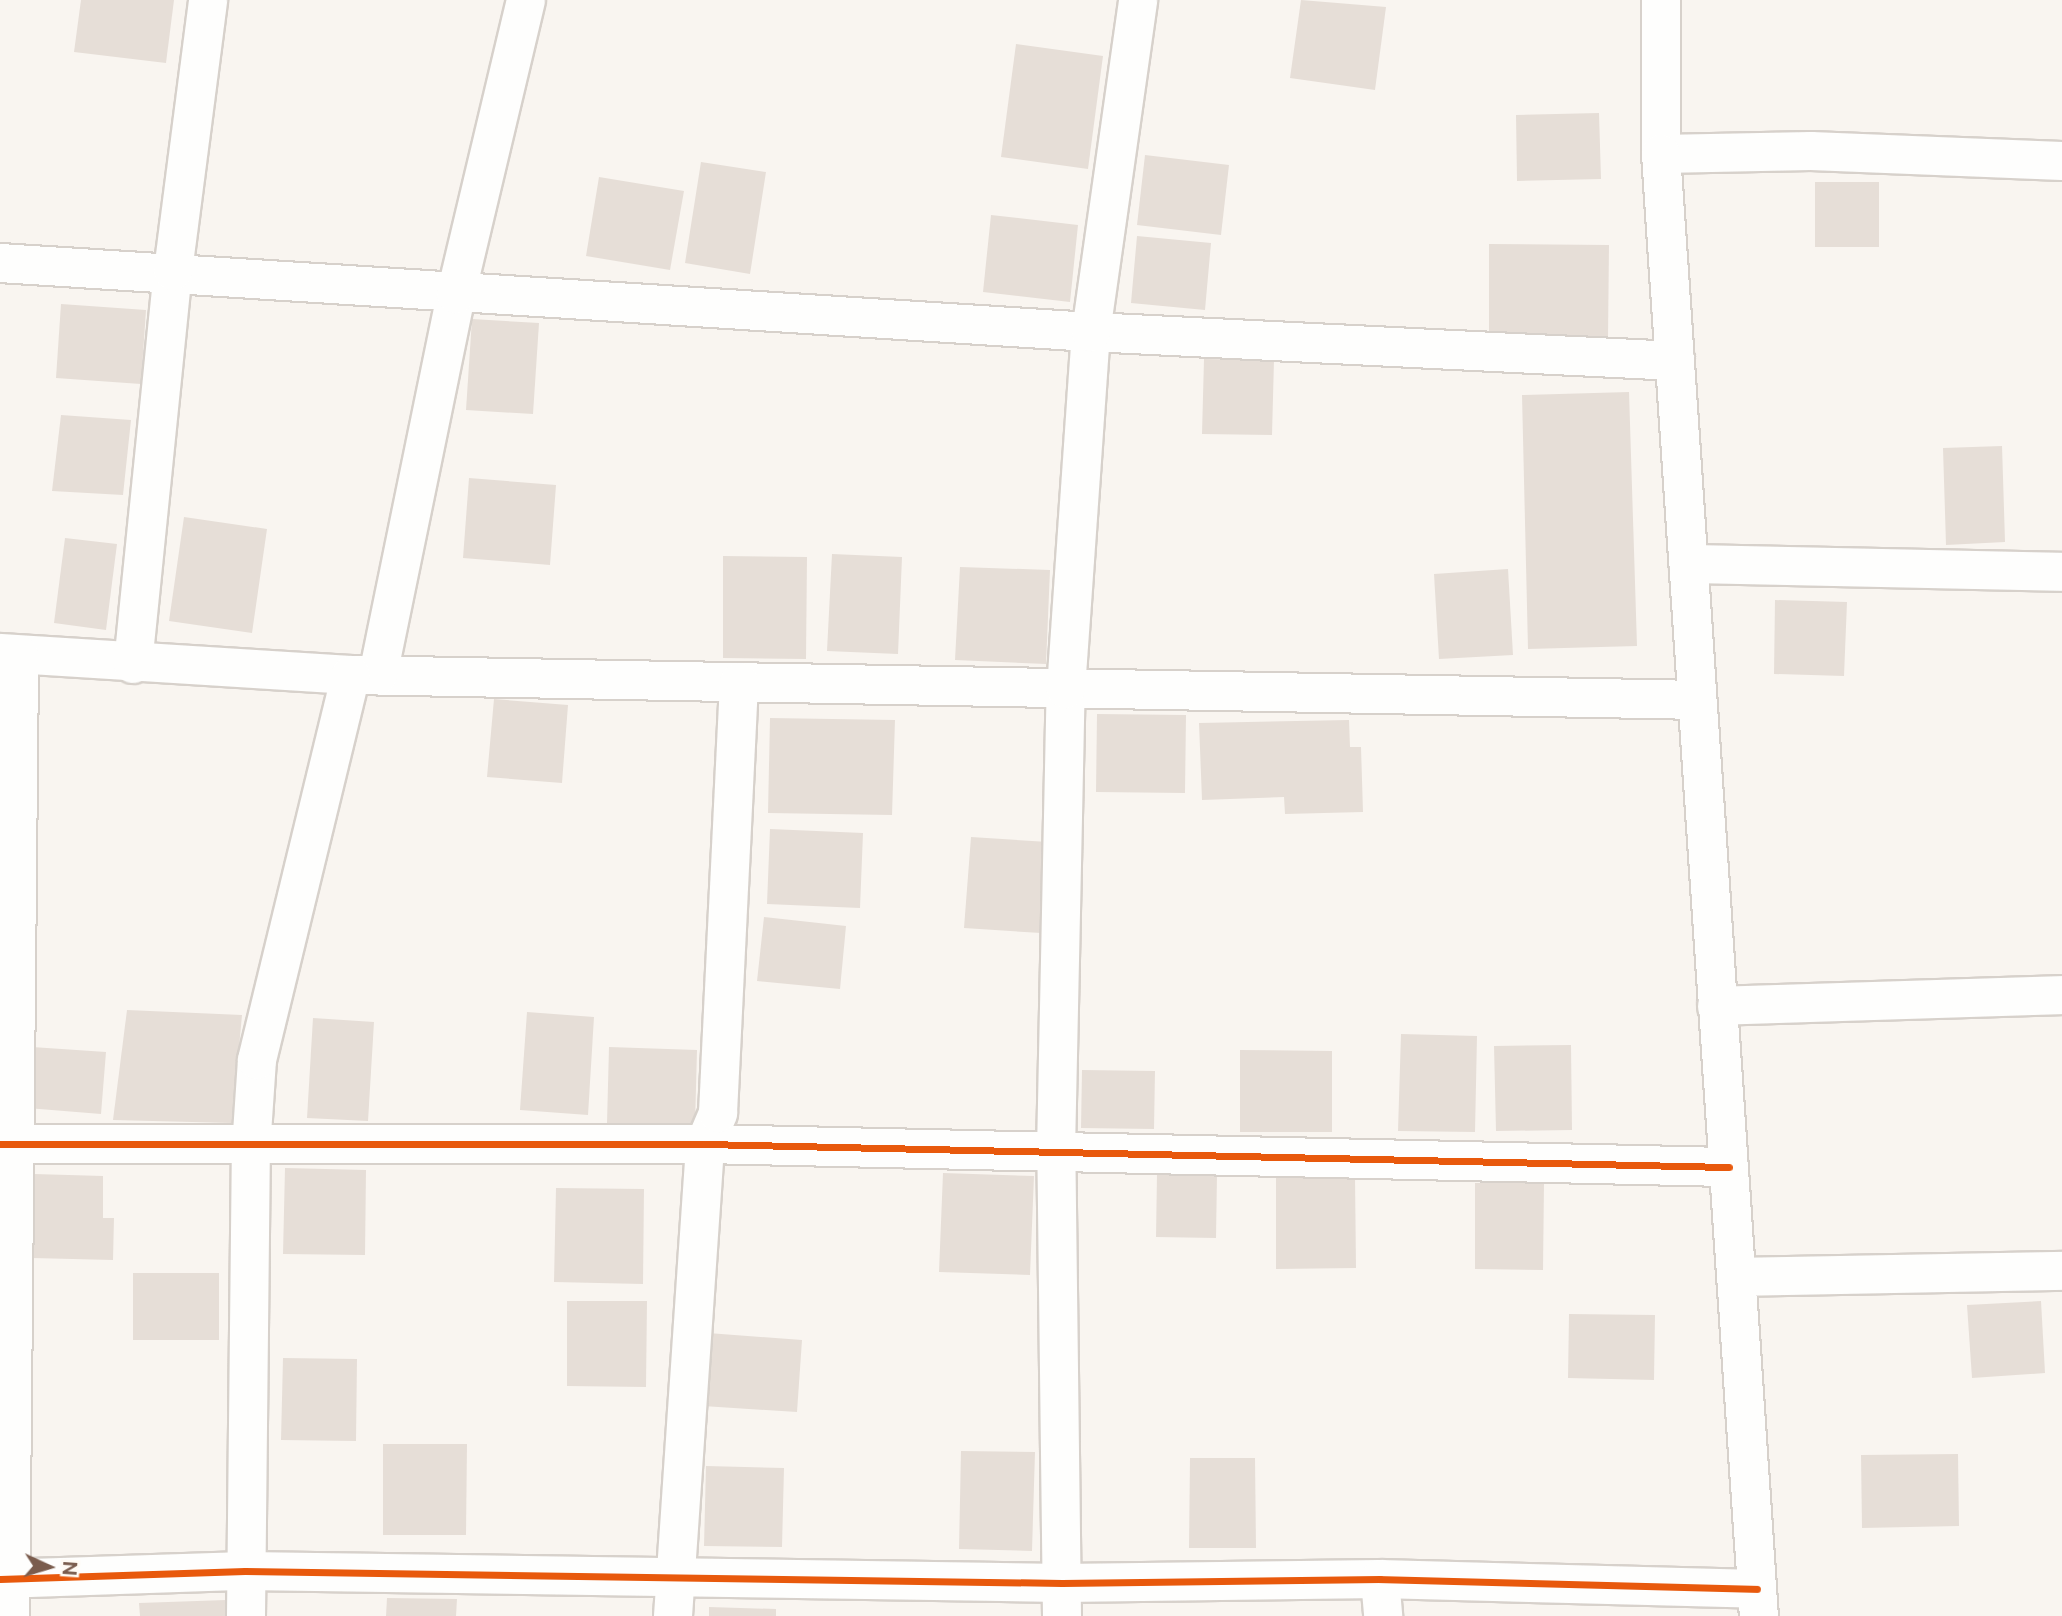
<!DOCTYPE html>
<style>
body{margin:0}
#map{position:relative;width:2062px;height:1616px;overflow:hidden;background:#f9f5f0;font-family:"Public Sans",sans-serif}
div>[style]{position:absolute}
.building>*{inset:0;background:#e6ded7}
.roads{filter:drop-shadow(2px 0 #d7d1cb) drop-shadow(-2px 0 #d7d1cb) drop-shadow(0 2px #d7d1cb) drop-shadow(0 -2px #d7d1cb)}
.minor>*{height:38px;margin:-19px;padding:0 19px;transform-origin:19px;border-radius:19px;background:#fefefd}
.tertiary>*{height:38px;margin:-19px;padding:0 19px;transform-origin:19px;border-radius:19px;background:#fefefd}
.cycleway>*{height:7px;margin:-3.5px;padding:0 3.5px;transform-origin:3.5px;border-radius:3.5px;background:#e8590c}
span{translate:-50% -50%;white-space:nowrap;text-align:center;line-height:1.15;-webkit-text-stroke:5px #fffaf3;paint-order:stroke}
.north{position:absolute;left:14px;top:1532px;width:70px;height:70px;-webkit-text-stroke:5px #fffaf3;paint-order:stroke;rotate:94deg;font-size:19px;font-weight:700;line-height:28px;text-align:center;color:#7a5c4d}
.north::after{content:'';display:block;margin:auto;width:24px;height:32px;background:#7a5c4d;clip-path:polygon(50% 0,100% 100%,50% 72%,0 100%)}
</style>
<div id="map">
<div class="building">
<div style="clip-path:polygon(81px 0,174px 0,166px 63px,74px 52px)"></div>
<div style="clip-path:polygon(1301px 0,1386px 7px,1375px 90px,1290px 78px)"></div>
<div style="clip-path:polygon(1016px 44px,1103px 56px,1088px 169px,1001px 157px)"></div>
<div style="clip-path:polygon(1599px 113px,1601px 179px,1517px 181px,1516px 115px)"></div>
<div style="clip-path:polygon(1145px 155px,1229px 165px,1221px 235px,1137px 225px)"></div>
<div style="clip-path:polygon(701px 162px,766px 172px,750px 274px,685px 263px)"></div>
<div style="clip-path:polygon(599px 177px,684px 191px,670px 270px,586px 256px)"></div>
<div style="clip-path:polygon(1815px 182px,1879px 182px,1879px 247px,1815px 247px)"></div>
<div style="clip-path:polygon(991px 215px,1078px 225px,1070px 302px,983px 292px)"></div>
<div style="clip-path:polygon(1137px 236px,1211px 243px,1205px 310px,1131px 303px)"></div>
<div style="clip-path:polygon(1489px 244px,1609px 245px,1608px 338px,1489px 337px)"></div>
<div style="clip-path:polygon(61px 304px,146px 310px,141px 384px,56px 378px)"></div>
<div style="clip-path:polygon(472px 319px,539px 323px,533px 414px,466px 410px)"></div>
<div style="clip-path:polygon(1204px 359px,1274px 360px,1272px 435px,1202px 434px)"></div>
<div style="clip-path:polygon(1629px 392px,1637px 646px,1528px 649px,1522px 395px)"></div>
<div style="clip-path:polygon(61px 415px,131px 420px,123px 495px,52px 491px)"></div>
<div style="clip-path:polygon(2002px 446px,2005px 542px,1946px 545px,1943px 448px)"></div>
<div style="clip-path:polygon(469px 478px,556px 485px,550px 565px,463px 558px)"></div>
<div style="clip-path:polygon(184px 517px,267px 529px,252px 633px,169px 621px)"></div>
<div style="clip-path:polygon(65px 538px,117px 544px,106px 630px,54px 623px)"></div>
<div style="clip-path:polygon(832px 554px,902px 557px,898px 654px,827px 651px)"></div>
<div style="clip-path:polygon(723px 556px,807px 557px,806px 659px,723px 658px)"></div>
<div style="clip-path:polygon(960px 567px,1050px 570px,1046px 664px,955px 660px)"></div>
<div style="clip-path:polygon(1508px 569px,1513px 655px,1439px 659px,1434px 574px)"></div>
<div style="clip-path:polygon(1775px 600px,1847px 602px,1844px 676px,1774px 674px)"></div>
<div style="clip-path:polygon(494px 699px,568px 705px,562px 783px,487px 777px)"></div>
<div style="clip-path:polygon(1097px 714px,1186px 715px,1185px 793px,1096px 792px)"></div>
<div style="clip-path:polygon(770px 718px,895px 720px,892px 815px,768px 813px)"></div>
<div style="clip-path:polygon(1349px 720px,1350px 747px,1361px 747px,1363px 812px,1285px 814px,1284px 797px,1202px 800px,1199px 723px)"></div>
<div style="clip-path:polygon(770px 829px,863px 833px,860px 908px,767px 904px)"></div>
<div style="clip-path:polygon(971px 837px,1048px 842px,1041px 933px,964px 928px)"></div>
<div style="clip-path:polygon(764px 917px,846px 926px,840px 989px,757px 981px)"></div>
<div style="clip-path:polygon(127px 1010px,242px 1015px,232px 1123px,113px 1120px)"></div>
<div style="clip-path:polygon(527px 1012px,594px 1017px,588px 1115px,520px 1110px)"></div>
<div style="clip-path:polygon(313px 1018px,374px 1022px,368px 1121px,307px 1118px)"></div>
<div style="clip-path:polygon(1401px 1034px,1477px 1036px,1475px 1132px,1398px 1131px)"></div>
<div style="clip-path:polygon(1571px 1045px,1572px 1130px,1496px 1131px,1494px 1046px)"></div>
<div style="clip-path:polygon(32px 1047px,106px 1052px,101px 1114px,27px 1108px)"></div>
<div style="clip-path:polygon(609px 1047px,697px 1050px,695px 1125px,607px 1123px)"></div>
<div style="clip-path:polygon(1240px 1050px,1332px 1051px,1332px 1132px,1240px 1132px)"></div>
<div style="clip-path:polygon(1082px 1070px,1155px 1071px,1154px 1129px,1081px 1128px)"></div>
<div style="clip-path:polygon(285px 1168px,366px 1170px,365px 1255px,283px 1254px)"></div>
<div style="clip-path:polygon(943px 1173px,1034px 1176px,1030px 1275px,939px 1272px)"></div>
<div style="clip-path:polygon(34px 1174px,103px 1176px,103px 1218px,114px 1218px,113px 1260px,32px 1258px)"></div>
<div style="clip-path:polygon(1157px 1174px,1217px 1174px,1216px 1238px,1156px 1237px)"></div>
<div style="clip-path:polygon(1355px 1177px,1356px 1268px,1276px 1269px,1276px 1178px)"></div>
<div style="clip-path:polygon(1475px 1183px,1544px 1183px,1543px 1270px,1475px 1269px)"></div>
<div style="clip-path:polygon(556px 1188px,644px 1189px,643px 1284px,554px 1282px)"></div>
<div style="clip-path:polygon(133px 1273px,219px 1273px,219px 1340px,133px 1340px)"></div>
<div style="clip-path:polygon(567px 1301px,647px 1301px,646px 1387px,567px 1386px)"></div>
<div style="clip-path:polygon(2041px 1301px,2045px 1373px,1972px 1378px,1967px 1305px)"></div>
<div style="clip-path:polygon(1569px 1314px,1655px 1315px,1654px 1380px,1568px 1378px)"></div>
<div style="clip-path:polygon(708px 1333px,802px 1340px,797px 1412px,703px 1406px)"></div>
<div style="clip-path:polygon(283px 1358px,357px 1359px,356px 1441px,281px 1440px)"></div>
<div style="clip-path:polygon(383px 1444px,467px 1444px,466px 1535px,383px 1535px)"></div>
<div style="clip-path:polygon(961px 1451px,1035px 1452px,1032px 1551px,959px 1549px)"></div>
<div style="clip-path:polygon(1958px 1454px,1959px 1526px,1862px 1528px,1861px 1455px)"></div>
<div style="clip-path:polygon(1190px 1458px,1255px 1458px,1256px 1548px,1189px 1548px)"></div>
<div style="clip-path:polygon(706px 1466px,784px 1468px,782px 1547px,704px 1546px)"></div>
<div style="clip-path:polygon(387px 1598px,457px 1599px,456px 1616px,386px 1616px)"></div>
<div style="clip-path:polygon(226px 1600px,226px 1616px,140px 1616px,139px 1603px)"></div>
<div style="clip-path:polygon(709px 1607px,776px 1609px,776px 1616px,709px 1616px)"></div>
</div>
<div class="roads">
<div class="minor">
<div style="left:1661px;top:154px;width:150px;rotate:-1.1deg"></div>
<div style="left:1811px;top:151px;width:251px;rotate:2.3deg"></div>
<div style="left:0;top:263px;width:1093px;rotate:3.62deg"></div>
<div style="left:1091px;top:332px;width:585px;rotate:2.84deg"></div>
<div style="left:1689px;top:564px;width:373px;rotate:1.2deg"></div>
<div style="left:0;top:653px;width:352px;rotate:3.6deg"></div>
<div style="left:351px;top:675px;width:1345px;rotate:1.06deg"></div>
<div style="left:133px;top:664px;width:395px;rotate:-84.2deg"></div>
<div style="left:173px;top:271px;width:273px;rotate:-82.6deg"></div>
<div style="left:378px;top:675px;width:389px;rotate:-78.4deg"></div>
<div style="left:456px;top:294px;width:302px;rotate:-76.6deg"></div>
<div style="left:1717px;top:1006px;width:345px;rotate:-1.8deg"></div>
<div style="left:0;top:1144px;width:705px"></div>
<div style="left:705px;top:1144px;width:1024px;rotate:1.29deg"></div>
<div style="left:1739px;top:1277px;width:323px;rotate:-1.1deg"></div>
<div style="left:0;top:1579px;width:245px;rotate:-1.9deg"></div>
<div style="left:245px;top:1571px;width:817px;rotate:0.84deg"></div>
<div style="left:1062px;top:1583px;width:318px;rotate:-0.7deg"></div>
<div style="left:1380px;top:1579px;width:377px;rotate:1.5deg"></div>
<div style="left:1380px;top:1579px;width:37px;rotate:85deg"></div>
<div style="left:10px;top:1616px;width:961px;rotate:-89.46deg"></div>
<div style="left:246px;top:1616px;width:468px;rotate:-89.4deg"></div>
<div style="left:251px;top:1148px;width:88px;rotate:-86.1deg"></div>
<div style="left:257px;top:1060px;width:396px;rotate:-76.3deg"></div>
<div style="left:673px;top:1616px;width:473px;rotate:-86.1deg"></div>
<div style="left:705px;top:1144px;width:34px;rotate:-67deg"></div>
<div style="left:718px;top:1113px;width:431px;rotate:-87.2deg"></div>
<div style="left:1062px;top:1616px;width:465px;rotate:-90.7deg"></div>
<div style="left:1056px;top:1151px;width:462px;rotate:-88.8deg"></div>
<div style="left:1066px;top:689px;width:358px;rotate:-86deg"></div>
<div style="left:1091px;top:332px;width:335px;rotate:-81.9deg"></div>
</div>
<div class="tertiary">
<div style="left:1661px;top:0;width:154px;rotate:90deg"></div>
<div style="left:1661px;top:154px;width:1465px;rotate:86.17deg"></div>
</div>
</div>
<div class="cycleway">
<div style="left:0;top:1144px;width:705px"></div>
<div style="left:705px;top:1144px;width:1024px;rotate:1.29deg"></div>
<div style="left:0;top:1579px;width:245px;rotate:-1.9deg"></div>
<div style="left:245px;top:1571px;width:817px;rotate:0.84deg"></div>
<div style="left:1062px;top:1583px;width:318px;rotate:-0.7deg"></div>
<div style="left:1380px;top:1579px;width:377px;rotate:1.5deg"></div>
</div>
<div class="north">N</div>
</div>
